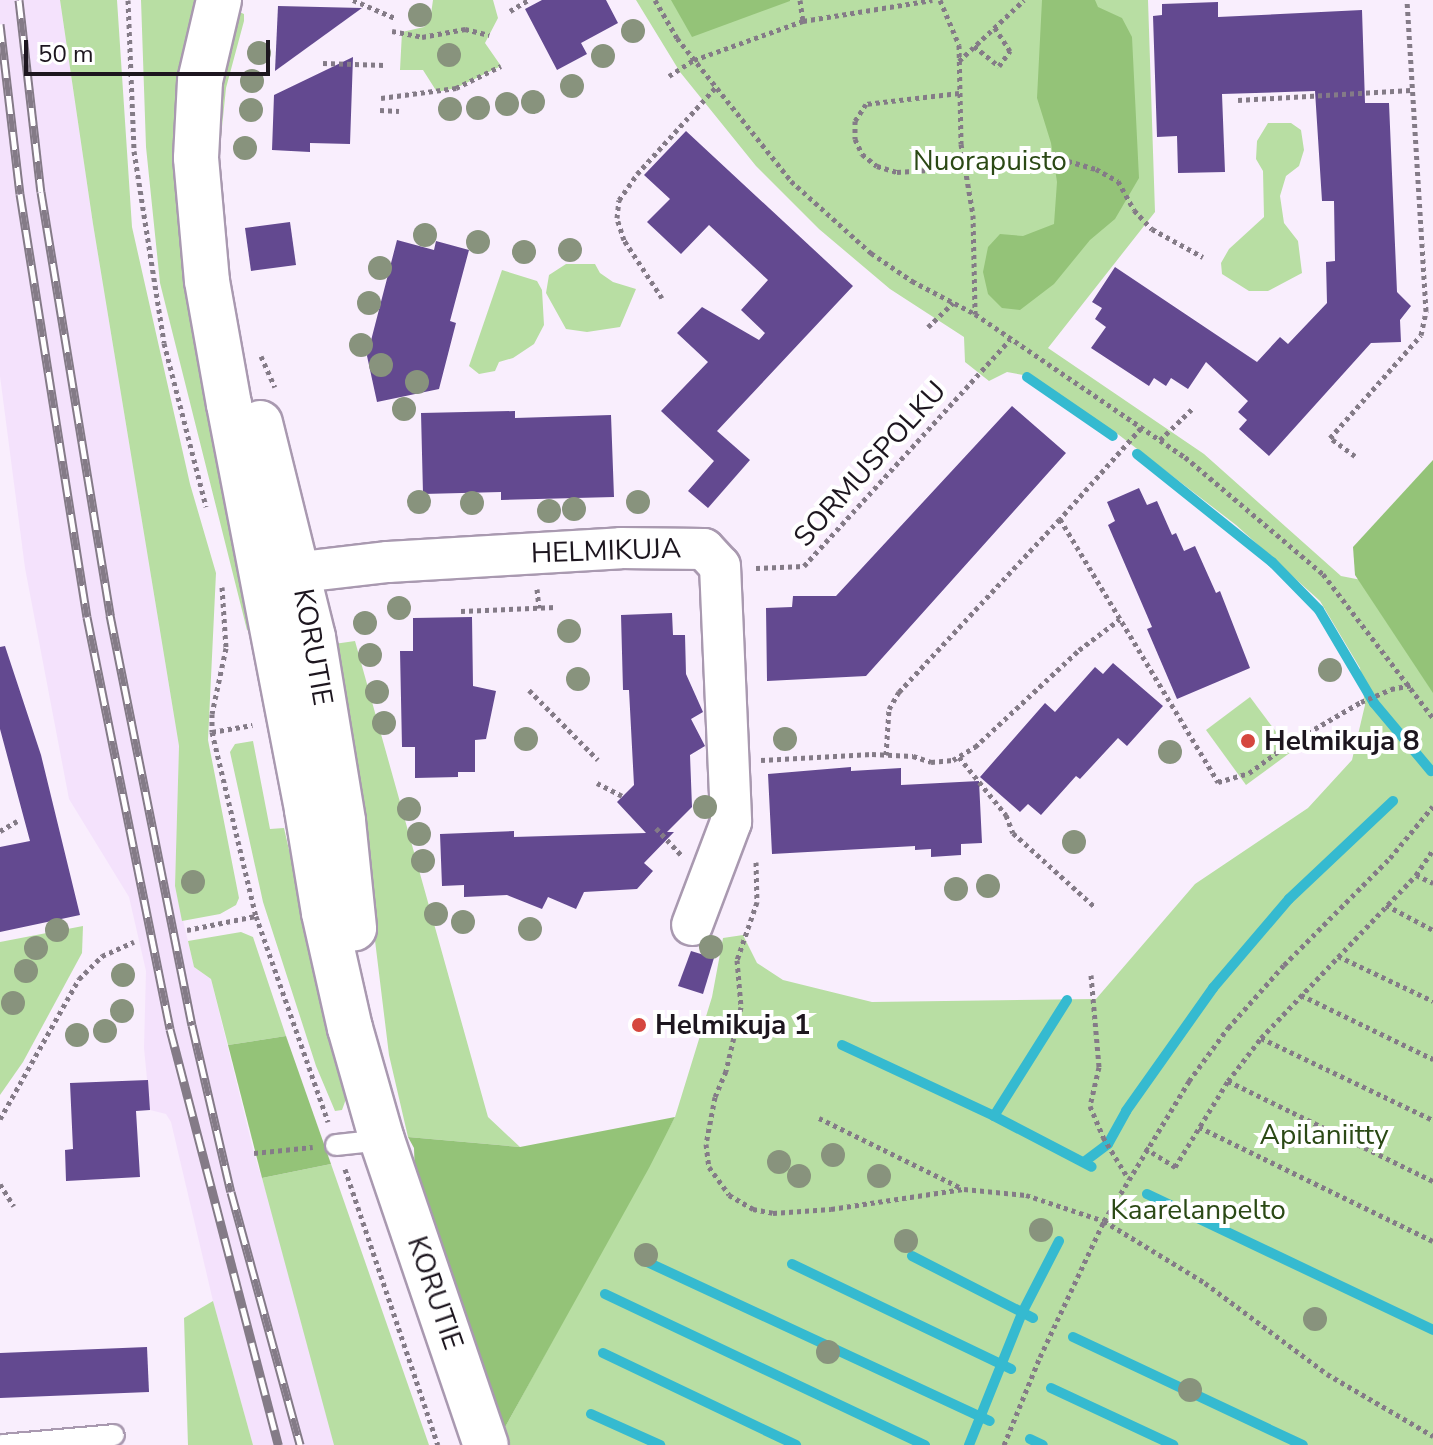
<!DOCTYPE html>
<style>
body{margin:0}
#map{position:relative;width:1433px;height:1445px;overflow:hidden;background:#f9eefd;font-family:"Nunito Sans",sans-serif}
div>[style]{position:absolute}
.built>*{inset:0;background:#f4e2fc}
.green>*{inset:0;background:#b8dea3}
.forest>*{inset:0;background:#94c378}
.stream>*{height:10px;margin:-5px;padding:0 5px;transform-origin:5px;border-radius:5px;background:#35bad0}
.building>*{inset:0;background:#634990}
.path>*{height:5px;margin-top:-2.5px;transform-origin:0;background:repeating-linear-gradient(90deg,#847b87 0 4px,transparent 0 8px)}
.roads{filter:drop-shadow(2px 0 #a999b0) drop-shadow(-2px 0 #a999b0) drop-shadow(0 2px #a999b0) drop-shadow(0 -2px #a999b0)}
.lane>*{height:20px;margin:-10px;padding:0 10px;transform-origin:10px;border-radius:10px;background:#fff}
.street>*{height:40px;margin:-20px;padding:0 20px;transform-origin:20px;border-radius:20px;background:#fff}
.secondary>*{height:44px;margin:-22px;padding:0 22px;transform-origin:22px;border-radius:22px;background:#fff}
.rail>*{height:9px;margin-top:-4.5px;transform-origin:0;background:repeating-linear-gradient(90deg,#fff 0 18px,#847b87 0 36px);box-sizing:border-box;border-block:2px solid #847b87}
.trees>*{width:24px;height:24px;margin:-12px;border-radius:50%;background:#88937d}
.dots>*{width:22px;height:22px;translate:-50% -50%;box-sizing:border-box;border:4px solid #fff;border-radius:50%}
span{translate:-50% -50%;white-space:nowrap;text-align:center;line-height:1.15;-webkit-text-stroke:8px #fff;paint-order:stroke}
.park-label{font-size:28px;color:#2b4915}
.street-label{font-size:28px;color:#1d161f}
.poi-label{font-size:28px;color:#1d161f;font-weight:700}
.left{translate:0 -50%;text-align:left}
.scale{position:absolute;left:24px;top:40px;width:246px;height:36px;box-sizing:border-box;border:4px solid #1d161f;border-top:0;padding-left:10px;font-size:24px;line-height:28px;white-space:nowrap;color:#1d161f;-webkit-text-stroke:6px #fff;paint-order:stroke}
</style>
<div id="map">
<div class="built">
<div style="clip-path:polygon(0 0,60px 0,93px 224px,179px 746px,175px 886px,194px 967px,211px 979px,254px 1153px,345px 1445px,253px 1445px,213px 1301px,171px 1122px,166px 1114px,150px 1110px,144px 1048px,146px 971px,129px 897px,69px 799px,25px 568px,0 376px)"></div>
</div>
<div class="green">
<div style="clip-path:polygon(60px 0,117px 0,132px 227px,190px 484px,216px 573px,208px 740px,239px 898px,236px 905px,220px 914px,182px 921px,175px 886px,179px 746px,93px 224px)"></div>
<div style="clip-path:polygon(141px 0,197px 0,180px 64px,175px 153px,251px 632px,247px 630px,160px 283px,146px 147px)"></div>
<div style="clip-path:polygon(433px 0,493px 0,498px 18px,485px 43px,501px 66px,456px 88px,437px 92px,423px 70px,400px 70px,402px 32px,424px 27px,430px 21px)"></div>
<div style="clip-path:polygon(636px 0,1148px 0,1155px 212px,1048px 348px,1204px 454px,1341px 576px,1387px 585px,1433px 568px,1433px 1445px,510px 1445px,504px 1429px,675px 1117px,712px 997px,723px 938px,743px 935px,757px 963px,783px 980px,872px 1002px,1096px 999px,1195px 884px,1308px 808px,1352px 760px,1365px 705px,1360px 668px,1320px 601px,1236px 525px,1119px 435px,1029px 376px,1007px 372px,989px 381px,965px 362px,964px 337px,890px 289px,819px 229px,756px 166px,680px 72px)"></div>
<div style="clip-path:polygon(237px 11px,244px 14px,244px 21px,226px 88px,218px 166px,216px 139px,219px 101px)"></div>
<div style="clip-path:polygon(1268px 123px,1291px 123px,1301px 130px,1304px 150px,1299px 166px,1286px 176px,1280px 196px,1284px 223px,1298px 241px,1302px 273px,1268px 291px,1249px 291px,1222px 274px,1221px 263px,1229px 249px,1264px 217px,1263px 171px,1256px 159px,1257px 141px)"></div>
<div style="clip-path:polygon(566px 264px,595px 264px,600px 273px,613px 282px,636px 289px,620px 327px,587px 332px,566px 329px,546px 293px,549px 275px)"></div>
<div style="clip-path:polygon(502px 270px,537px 281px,542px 290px,544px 325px,534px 344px,513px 358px,499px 362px,495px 371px,479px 374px,469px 366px)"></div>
<div style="clip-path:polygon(355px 641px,488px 1117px,520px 1147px,408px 1137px,389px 1055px,367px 875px,327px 645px)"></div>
<div style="clip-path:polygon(1250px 697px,1291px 752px,1246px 785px,1206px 730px)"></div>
<div style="clip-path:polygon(253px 741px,270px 829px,284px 828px,346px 1099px,342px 1110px,335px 1111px,316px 1066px,263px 902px,230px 752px,235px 744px)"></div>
<div style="clip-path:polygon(83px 926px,82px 953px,23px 1062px,0 1095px,0 942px)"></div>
<div style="clip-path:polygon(241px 932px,253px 937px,286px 1036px,228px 1045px,211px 979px,194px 967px,188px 941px)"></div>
<div style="clip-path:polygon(331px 1164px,429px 1445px,334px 1445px,262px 1178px)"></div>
<div style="clip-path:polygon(213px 1301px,253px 1445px,188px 1445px,184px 1318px)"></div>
</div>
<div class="forest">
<div style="clip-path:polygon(671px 0,790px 0,790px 1px,692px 37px)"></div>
<div style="clip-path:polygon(1042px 0,1095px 0,1098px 7px,1122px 18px,1132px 37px,1139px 178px,1115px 219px,1090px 240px,1054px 284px,1020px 310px,1002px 308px,988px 294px,983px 272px,988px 247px,1000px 234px,1023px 236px,1054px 224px,1057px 182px,1051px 143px,1037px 98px)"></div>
<div style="clip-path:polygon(1433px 460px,1433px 693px,1355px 575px,1353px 547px)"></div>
<div style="clip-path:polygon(286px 1036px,331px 1164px,262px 1178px,228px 1045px)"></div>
<div style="clip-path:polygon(675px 1117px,649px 1168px,504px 1429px,415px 1176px,414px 1148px,408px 1137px,520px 1147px)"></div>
</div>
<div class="stream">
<div style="left:1027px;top:377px;width:104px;rotate:34.5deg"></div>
<div style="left:1137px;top:454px;width:173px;rotate:38.7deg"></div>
<div style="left:1272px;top:562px;width:67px;rotate:45.6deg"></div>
<div style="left:1319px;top:610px;width:108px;rotate:59.4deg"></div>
<div style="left:1374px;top:703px;width:89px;rotate:50deg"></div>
<div style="left:842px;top:1045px;width:168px;rotate:25deg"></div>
<div style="left:994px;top:1116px;width:110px;rotate:27.5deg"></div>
<div style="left:994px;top:1116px;width:137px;rotate:-57.8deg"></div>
<div style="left:1084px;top:1162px;width:30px;rotate:-37deg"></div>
<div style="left:1108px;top:1144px;width:38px;rotate:-61deg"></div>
<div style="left:1126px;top:1111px;width:151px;rotate:-54.7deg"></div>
<div style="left:1213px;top:988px;width:117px;rotate:-49.5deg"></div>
<div style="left:1289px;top:899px;width:143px;rotate:-43.3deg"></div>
<div style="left:1147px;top:1194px;width:317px;rotate:25.4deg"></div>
<div style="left:912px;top:1256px;width:136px;rotate:27.1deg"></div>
<div style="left:645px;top:1261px;width:380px;rotate:24.9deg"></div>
<div style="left:792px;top:1264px;width:243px;rotate:25.6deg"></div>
<div style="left:605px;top:1294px;width:354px;rotate:25.3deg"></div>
<div style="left:1073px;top:1337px;width:254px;rotate:25.2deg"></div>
<div style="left:603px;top:1353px;width:214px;rotate:25.5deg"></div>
<div style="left:1051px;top:1388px;width:135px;rotate:25deg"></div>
<div style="left:591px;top:1414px;width:76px;rotate:24.2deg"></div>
<div style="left:1030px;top:1439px;width:14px;rotate:25deg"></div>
<div style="left:969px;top:1445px;width:142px;rotate:-68.1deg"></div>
<div style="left:1022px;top:1313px;width:81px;rotate:-62.8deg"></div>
</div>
<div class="building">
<div style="clip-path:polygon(542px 0,606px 0,618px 23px,581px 43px,587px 54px,557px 70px,525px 9px)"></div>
<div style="clip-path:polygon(1218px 2px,1218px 17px,1362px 10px,1365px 103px,1389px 103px,1397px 292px,1411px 306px,1400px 320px,1401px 342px,1371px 343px,1269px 456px,1239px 429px,1247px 420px,1238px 412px,1248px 401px,1206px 362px,1188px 389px,1171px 378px,1166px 386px,1154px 378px,1149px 386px,1091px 348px,1106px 327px,1095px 319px,1102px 308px,1092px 302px,1115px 267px,1257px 362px,1280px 337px,1288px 344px,1327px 303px,1326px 262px,1335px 261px,1334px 201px,1322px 201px,1315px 91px,1222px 94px,1225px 172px,1178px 173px,1177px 136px,1157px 137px,1153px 16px,1162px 15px,1162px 4px)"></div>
<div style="clip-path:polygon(278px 6px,362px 8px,275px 71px)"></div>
<div style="clip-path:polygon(353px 57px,350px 144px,310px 143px,310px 152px,272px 150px,274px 95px)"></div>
<div style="clip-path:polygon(686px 131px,853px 286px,717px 431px,750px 460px,708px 508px,688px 491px,714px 461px,661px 411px,708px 362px,677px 333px,702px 307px,759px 340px,765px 333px,741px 310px,768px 280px,709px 225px,681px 254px,647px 222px,670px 199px,644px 175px)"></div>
<div style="clip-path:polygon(290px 222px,296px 265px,251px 271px,245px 228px)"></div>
<div style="clip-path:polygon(397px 240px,434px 250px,436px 241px,469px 250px,450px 321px,456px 323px,439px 389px,377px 402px,367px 356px)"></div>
<div style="clip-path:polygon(1012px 406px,1066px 453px,866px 676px,767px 681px,766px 608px,792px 607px,793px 596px,836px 596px)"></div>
<div style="clip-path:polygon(515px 411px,515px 418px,611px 415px,614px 497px,501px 500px,501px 492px,423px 494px,421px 413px)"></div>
<div style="clip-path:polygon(1139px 488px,1147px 505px,1157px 501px,1172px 535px,1176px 533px,1184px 551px,1195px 546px,1216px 593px,1220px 591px,1250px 668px,1177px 699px,1147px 629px,1152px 627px,1108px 525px,1115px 521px,1107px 502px)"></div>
<div style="clip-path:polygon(672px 613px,673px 635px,685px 635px,686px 674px,703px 712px,691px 719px,705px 746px,690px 755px,692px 807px,667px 832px,674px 832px,644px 863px,653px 871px,637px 889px,584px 892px,576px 909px,548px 897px,542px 909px,507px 895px,464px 897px,464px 885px,442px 886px,440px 834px,514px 831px,514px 837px,646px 833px,617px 802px,634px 785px,629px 690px,623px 690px,621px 615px)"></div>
<div style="clip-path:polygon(472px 617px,473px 686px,496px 691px,486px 739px,475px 740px,475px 772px,458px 772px,458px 777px,415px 778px,415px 747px,402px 747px,400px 651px,413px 651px,413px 618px)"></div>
<div style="clip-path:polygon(5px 646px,41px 755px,80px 915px,0 932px,0 847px,30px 841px,0 729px,0 647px)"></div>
<div style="clip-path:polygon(1113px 663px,1163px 706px,1127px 746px,1118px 738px,1080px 779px,1076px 776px,1041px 815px,1028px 804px,1020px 812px,980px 777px,1045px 703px,1055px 712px,1095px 667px,1103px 674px)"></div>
<div style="clip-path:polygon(851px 767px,851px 771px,901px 768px,901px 785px,979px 781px,982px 843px,961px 844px,961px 855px,931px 857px,931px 849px,915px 850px,915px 846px,772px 854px,768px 774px)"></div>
<div style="clip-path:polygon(691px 951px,714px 958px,703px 994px,678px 986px)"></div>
<div style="clip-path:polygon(148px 1080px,150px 1110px,136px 1111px,140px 1177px,66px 1181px,65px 1150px,73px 1149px,70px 1083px)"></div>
<div style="clip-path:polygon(147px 1347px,149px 1392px,0 1398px,0 1353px)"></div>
</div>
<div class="path">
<div style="left:128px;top:0;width:151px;rotate:87.7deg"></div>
<div style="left:134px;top:151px;width:194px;rotate:81.1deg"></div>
<div style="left:164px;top:343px;width:169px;rotate:75.6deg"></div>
<div style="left:353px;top:0;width:46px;rotate:23.2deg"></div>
<div style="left:655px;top:0;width:44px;rotate:59.9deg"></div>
<div style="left:677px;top:38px;width:183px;rotate:51.4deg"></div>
<div style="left:791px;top:181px;width:108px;rotate:42deg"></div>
<div style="left:871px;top:253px;width:50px;rotate:34.3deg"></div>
<div style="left:912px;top:281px;width:71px;rotate:27.6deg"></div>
<div style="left:975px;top:314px;width:254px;rotate:34.3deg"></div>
<div style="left:1185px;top:457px;width:181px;rotate:40.3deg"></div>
<div style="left:1323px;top:574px;width:181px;rotate:52.6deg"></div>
<div style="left:800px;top:0;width:21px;rotate:82deg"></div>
<div style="left:940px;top:0;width:49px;rotate:67.1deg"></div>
<div style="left:959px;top:45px;width:99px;rotate:88.8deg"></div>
<div style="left:961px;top:144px;width:72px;rotate:80.4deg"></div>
<div style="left:973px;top:215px;width:99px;rotate:88.8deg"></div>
<div style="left:510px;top:11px;width:21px;rotate:-31deg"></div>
<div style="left:392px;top:31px;width:31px;rotate:11deg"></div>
<div style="left:422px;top:37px;width:44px;rotate:-10.5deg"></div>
<div style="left:465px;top:29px;width:25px;rotate:14deg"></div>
<div style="left:974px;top:46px;width:32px;rotate:39deg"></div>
<div style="left:999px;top:66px;width:19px;rotate:-54deg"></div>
<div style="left:1010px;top:51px;width:30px;rotate:-123deg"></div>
<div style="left:959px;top:61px;width:89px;rotate:-43.2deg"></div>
<div style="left:323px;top:63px;width:62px;rotate:1.8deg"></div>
<div style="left:669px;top:76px;width:30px;rotate:-33deg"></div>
<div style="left:694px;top:60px;width:116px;rotate:-19.7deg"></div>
<div style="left:803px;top:21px;width:131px;rotate:-9.2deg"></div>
<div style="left:959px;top:93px;width:94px;rotate:173.3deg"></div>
<div style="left:866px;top:104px;width:20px;rotate:123deg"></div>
<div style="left:855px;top:121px;width:18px;rotate:90deg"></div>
<div style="left:855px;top:139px;width:17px;rotate:65deg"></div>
<div style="left:862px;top:154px;width:19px;rotate:39deg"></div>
<div style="left:877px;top:166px;width:21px;rotate:17deg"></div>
<div style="left:897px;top:172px;width:171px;rotate:-3.7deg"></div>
<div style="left:1068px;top:161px;width:29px;rotate:16deg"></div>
<div style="left:1096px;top:169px;width:25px;rotate:29deg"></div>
<div style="left:1118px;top:181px;width:33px;rotate:61deg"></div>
<div style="left:1134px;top:210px;width:26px;rotate:47deg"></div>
<div style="left:1152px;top:229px;width:58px;rotate:28.8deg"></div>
<div style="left:381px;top:98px;width:76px;rotate:-7.6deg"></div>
<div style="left:456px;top:88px;width:50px;rotate:-26.1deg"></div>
<div style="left:1238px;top:100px;width:173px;rotate:-3.3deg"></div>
<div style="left:380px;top:110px;width:19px;rotate:3deg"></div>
<div style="left:662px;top:298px;width:69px;rotate:-123.2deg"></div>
<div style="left:624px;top:240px;width:23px;rotate:-108deg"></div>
<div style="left:617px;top:218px;width:18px;rotate:-84deg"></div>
<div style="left:619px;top:200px;width:32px;rotate:-55deg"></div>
<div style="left:637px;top:174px;width:118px;rotate:-47.8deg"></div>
<div style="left:928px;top:327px;width:35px;rotate:-44deg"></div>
<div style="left:261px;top:356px;width:34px;rotate:66deg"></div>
<div style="left:1141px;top:428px;width:122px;rotate:131.7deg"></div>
<div style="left:1060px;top:519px;width:307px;rotate:59deg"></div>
<div style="left:1218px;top:782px;width:32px;rotate:-16deg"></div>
<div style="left:1249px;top:773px;width:47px;rotate:-36.4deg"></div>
<div style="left:1287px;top:745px;width:86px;rotate:-30.2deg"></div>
<div style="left:1361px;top:702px;width:33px;rotate:-23deg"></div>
<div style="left:1391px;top:689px;width:20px;rotate:-11deg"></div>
<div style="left:1160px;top:440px;width:47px;rotate:-44.1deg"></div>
<div style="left:1355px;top:456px;width:31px;rotate:-144deg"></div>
<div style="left:1330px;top:438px;width:137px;rotate:-48.5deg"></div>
<div style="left:1421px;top:335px;width:25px;rotate:-78deg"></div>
<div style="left:1426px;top:311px;width:312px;rotate:-93.5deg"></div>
<div style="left:756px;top:568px;width:48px;rotate:-2.4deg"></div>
<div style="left:804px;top:566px;width:306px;rotate:-47.7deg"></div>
<div style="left:222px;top:587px;width:61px;rotate:86.2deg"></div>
<div style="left:226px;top:648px;width:67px;rotate:102deg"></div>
<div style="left:212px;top:714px;width:18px;rotate:90deg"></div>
<div style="left:212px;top:732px;width:189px;rotate:76.6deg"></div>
<div style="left:256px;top:916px;width:218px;rotate:70.7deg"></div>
<div style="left:537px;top:589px;width:19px;rotate:84deg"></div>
<div style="left:461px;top:611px;width:95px;rotate:-2.4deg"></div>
<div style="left:529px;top:690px;width:98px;rotate:45.4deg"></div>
<div style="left:212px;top:732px;width:41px;rotate:-9.9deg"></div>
<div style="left:886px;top:755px;width:46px;rotate:-86.3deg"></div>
<div style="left:889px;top:709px;width:20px;rotate:-60deg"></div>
<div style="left:899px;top:692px;width:236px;rotate:-47.1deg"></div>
<div style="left:959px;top:757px;width:75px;rotate:51deg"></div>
<div style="left:1006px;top:815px;width:19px;rotate:69deg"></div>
<div style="left:1013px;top:833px;width:110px;rotate:42.1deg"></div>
<div style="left:761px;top:760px;width:111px;rotate:-3.1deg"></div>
<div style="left:872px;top:754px;width:41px;rotate:2.8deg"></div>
<div style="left:913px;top:756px;width:19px;rotate:18deg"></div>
<div style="left:931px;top:762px;width:22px;rotate:-5deg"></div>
<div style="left:953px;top:760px;width:26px;rotate:-31deg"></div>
<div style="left:975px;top:747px;width:142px;rotate:-43deg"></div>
<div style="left:1079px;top:650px;width:51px;rotate:-37.1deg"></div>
<div style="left:597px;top:783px;width:28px;rotate:27deg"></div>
<div style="left:656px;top:828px;width:38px;rotate:47deg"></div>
<div style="left:0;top:831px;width:20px;rotate:-30deg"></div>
<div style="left:756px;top:862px;width:40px;rotate:88.6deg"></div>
<div style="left:757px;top:902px;width:61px;rotate:109deg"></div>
<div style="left:737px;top:960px;width:47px;rotate:85.1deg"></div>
<div style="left:741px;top:1007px;width:66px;rotate:103.2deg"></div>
<div style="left:726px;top:1071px;width:28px;rotate:113deg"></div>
<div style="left:715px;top:1097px;width:48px;rotate:100.8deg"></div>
<div style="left:706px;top:1144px;width:23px;rotate:83deg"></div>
<div style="left:709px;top:1167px;width:34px;rotate:54deg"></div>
<div style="left:729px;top:1195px;width:28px;rotate:30deg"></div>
<div style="left:753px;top:1209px;width:20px;rotate:11deg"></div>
<div style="left:773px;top:1213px;width:58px;rotate:-3.9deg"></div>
<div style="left:831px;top:1209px;width:134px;rotate:-8.6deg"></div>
<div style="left:964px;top:1189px;width:62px;rotate:5.5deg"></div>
<div style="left:1026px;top:1195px;width:82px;rotate:18.4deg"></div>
<div style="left:1104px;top:1221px;width:119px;rotate:31.5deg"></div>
<div style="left:1205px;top:1283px;width:152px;rotate:36.7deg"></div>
<div style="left:1327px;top:1374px;width:123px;rotate:30.3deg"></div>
<div style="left:1416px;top:875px;width:19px;rotate:25deg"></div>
<div style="left:1386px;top:905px;width:53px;rotate:28deg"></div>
<div style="left:187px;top:930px;width:70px;rotate:-11.5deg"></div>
<div style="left:1338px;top:956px;width:105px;rotate:25.3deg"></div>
<div style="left:1091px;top:975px;width:92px;rotate:85deg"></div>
<div style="left:1099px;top:1067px;width:40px;rotate:103deg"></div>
<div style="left:1090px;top:1106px;width:34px;rotate:67deg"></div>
<div style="left:1103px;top:1137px;width:48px;rotate:58.6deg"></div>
<div style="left:1301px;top:995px;width:147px;rotate:25.9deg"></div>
<div style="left:1261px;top:1038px;width:191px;rotate:25.5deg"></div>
<div style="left:1228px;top:1081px;width:228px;rotate:26deg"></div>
<div style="left:819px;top:1118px;width:158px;rotate:26.2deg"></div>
<div style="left:0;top:1119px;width:161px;rotate:-60.6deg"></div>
<div style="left:79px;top:979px;width:33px;rotate:-45deg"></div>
<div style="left:102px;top:956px;width:35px;rotate:-24deg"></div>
<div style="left:1199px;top:1127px;width:260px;rotate:26deg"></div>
<div style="left:1145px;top:1148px;width:36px;rotate:32deg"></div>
<div style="left:1175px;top:1167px;width:101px;rotate:-58.4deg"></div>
<div style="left:1228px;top:1081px;width:54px;rotate:-52.5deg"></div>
<div style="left:1261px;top:1038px;width:225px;rotate:-46.4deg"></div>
<div style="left:1416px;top:875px;width:30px;rotate:-56deg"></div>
<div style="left:254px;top:1153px;width:59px;rotate:-5.8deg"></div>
<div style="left:345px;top:1169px;width:291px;rotate:71.4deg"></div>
<div style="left:0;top:1184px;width:26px;rotate:58deg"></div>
<div style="left:1004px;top:1445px;width:95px;rotate:-67.8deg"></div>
<div style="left:1040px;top:1357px;width:150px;rotate:-64.8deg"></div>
<div style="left:1104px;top:1221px;width:164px;rotate:-58.7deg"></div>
<div style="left:1189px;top:1081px;width:66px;rotate:-53.7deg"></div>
<div style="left:1228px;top:1028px;width:84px;rotate:-48.4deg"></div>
<div style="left:1284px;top:965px;width:151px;rotate:-45.3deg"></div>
<div style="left:1390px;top:858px;width:67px;rotate:-50.4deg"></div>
</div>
<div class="roads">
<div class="lane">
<div style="left:336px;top:1145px;width:46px;rotate:-6.2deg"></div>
<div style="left:3px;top:1445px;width:111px;rotate:-5.1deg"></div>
</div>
<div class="street">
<div style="left:267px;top:576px;width:122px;rotate:-6.6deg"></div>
<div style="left:388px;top:562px;width:233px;rotate:-3.4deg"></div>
<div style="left:621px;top:548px;width:83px;rotate:0.7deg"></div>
<div style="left:704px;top:549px;width:23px;rotate:47deg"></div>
<div style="left:720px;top:566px;width:256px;rotate:87.5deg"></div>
<div style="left:731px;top:822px;width:110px;rotate:110.7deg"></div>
</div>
<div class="secondary">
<div style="left:219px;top:0;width:83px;rotate:103.2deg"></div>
<div style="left:200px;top:81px;width:77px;rotate:93deg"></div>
<div style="left:196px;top:158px;width:123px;rotate:84.9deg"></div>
<div style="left:207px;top:281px;width:125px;rotate:79.9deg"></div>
<div style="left:229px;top:404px;width:413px;rotate:79.1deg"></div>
<div style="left:307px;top:810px;width:104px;rotate:80.6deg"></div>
<div style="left:324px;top:913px;width:118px;rotate:77.3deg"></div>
<div style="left:350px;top:1028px;width:116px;rotate:74.1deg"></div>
<div style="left:382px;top:1140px;width:322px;rotate:71.2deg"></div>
<div style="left:260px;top:423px;width:220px;rotate:76.1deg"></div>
<div style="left:313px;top:637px;width:186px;rotate:80.7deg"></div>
<div style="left:343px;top:821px;width:108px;rotate:84.1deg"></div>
</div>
</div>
<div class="rail">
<div style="left:19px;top:0;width:193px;rotate:83.5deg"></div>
<div style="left:41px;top:192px;width:429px;rotate:80.7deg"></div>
<div style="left:110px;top:615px;width:418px;rotate:78.7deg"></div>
<div style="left:192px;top:1025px;width:171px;rotate:76.9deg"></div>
<div style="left:231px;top:1192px;width:262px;rotate:74.7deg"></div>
<div style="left:0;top:24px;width:171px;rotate:83.3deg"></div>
<div style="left:20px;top:194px;width:428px;rotate:81deg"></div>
<div style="left:87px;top:617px;width:420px;rotate:78.6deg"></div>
<div style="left:170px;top:1029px;width:430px;rotate:75.4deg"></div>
</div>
<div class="trees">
<div style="left:420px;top:15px"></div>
<div style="left:633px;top:31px"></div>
<div style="left:259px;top:53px"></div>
<div style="left:449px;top:55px"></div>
<div style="left:603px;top:56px"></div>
<div style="left:252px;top:81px"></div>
<div style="left:572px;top:86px"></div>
<div style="left:533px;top:102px"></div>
<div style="left:507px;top:104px"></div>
<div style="left:478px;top:108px"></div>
<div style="left:450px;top:109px"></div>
<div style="left:251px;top:110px"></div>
<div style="left:245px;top:148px"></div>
<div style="left:425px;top:235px"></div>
<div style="left:478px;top:242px"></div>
<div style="left:570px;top:250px"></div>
<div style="left:524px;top:252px"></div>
<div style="left:380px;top:268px"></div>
<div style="left:369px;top:303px"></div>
<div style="left:361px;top:345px"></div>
<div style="left:381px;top:365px"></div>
<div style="left:417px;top:382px"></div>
<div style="left:404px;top:409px"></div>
<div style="left:419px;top:502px"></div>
<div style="left:638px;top:502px"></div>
<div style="left:472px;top:503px"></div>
<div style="left:574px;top:509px"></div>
<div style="left:549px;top:511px"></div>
<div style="left:399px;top:608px"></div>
<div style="left:365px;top:623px"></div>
<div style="left:569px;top:631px"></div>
<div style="left:370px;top:655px"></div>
<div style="left:1330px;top:670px"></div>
<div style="left:578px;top:679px"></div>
<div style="left:377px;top:692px"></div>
<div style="left:384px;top:723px"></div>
<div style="left:526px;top:739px"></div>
<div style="left:785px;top:739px"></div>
<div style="left:1170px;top:752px"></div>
<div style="left:705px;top:807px"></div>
<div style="left:409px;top:809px"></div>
<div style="left:419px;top:834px"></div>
<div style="left:1074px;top:842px"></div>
<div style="left:423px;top:861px"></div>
<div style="left:193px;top:882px"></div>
<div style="left:988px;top:886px"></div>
<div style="left:956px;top:889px"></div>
<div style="left:436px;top:914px"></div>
<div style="left:463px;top:922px"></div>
<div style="left:530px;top:929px"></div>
<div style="left:57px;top:930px"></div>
<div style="left:711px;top:947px"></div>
<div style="left:36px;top:948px"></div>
<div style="left:26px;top:971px"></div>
<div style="left:123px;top:975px"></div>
<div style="left:13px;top:1003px"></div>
<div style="left:122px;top:1011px"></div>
<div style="left:105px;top:1031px"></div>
<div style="left:77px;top:1035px"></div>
<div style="left:833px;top:1155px"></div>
<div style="left:779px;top:1162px"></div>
<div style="left:799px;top:1176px"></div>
<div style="left:879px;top:1176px"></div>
<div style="left:1041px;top:1230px"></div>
<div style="left:906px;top:1241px"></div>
<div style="left:646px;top:1255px"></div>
<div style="left:1315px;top:1319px"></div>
<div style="left:828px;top:1352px"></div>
<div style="left:1190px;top:1390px"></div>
</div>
<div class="dots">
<div style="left:1248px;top:741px;background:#d5473e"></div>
<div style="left:639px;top:1025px;background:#d5473e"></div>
</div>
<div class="park-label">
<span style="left:990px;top:161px">Nuorapuisto</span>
<span style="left:1324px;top:1135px">Apilaniitty</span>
<span style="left:1198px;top:1210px">Kaarelanpelto</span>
</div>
<div class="street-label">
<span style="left:870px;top:464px;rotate:-48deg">SORMUSPOLKU</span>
<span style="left:606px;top:551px;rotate:-2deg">HELMIKUJA</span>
<span style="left:313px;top:647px;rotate:80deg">KORUTIE</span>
<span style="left:435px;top:1293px;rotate:71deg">KORUTIE</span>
</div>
<div class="poi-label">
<span class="left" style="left:1264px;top:741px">Helmikuja 8</span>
<span class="left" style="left:655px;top:1025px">Helmikuja 1</span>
</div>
<div class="scale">50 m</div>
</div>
